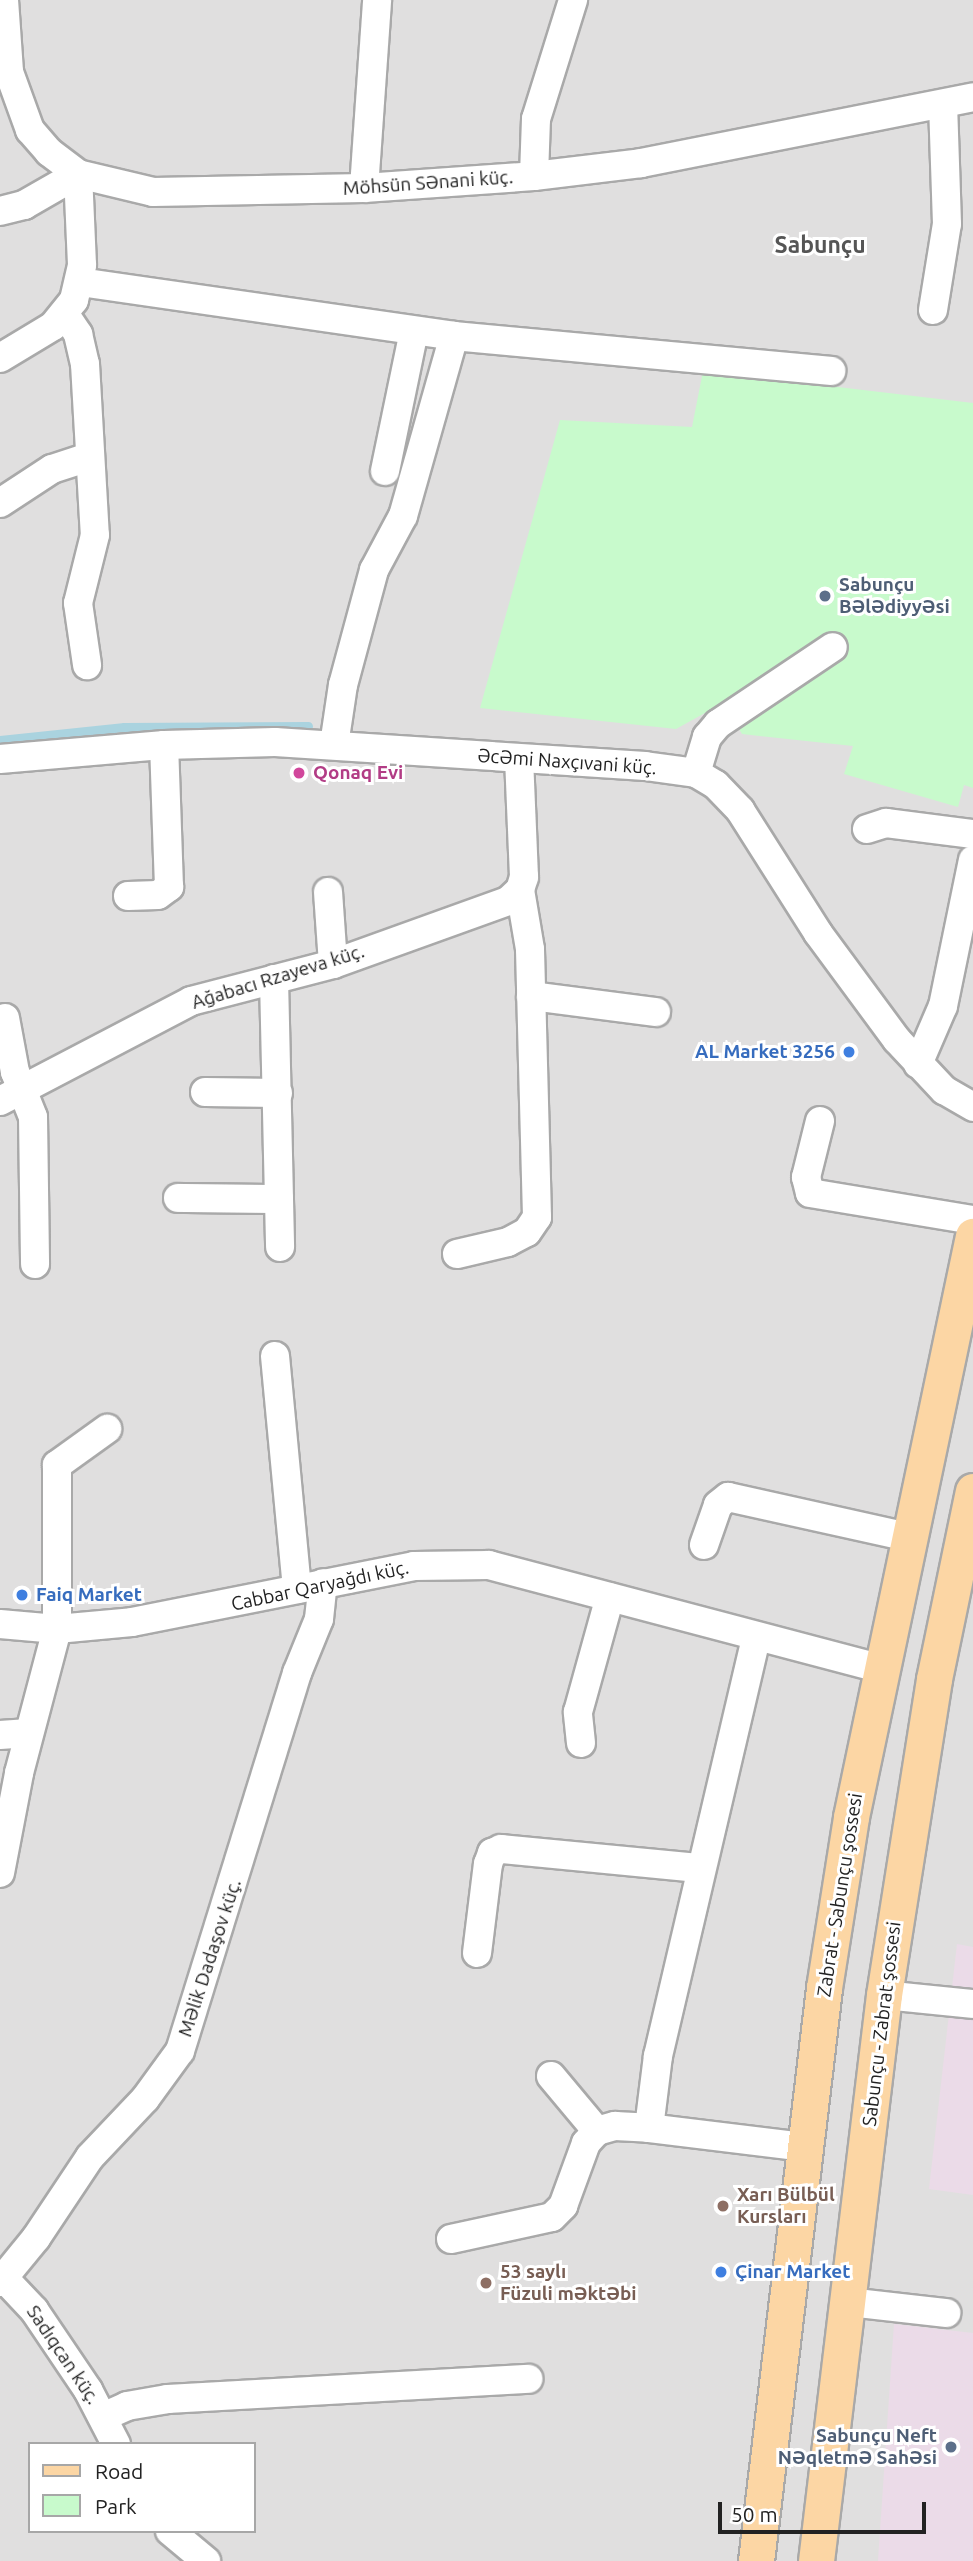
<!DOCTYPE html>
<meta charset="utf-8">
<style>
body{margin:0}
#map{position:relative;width:973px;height:2561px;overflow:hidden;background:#f2efe9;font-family:Ubuntu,sans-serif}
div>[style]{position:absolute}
.residential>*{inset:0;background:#e0dfdf}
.industrial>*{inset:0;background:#ebdbe8}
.park>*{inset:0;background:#c8facc}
.stream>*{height:9px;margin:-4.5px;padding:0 4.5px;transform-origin:4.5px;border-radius:4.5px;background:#aad3df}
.roads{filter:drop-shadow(2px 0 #a9a9a9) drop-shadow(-2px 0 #a9a9a9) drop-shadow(0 2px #a9a9a9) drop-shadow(0 -2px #a9a9a9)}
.minor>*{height:28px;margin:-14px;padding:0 14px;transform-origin:14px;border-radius:14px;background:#fff}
.major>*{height:35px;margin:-17.5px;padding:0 17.5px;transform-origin:17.5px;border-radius:17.5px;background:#fcd6a4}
.dots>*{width:19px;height:19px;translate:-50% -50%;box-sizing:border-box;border:4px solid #fff;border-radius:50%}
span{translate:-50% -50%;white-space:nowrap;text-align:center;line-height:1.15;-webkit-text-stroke:6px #fff;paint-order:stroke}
.street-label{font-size:19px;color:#222}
.service-label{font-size:19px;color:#4e5e75;font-weight:700}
.left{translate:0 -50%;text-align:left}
.right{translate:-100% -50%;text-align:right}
.hotel-label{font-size:19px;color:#b23c85;font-weight:700}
.shop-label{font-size:19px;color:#366cbe;font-weight:700}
.education-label{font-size:19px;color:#785e54;font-weight:700}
.quarter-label{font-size:23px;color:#555;font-weight:700}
.legend{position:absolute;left:28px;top:2442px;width:228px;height:91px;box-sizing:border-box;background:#fff;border:2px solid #a7a7a7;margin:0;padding:9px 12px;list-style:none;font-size:21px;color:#222}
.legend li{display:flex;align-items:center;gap:14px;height:35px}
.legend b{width:35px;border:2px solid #a7a7a7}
.scale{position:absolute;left:718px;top:2502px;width:208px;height:32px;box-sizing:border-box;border:4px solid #222;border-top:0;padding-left:9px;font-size:21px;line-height:24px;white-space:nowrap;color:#222;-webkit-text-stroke:5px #fff;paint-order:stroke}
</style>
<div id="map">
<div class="residential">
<div style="clip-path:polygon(evenodd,0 0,973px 0,973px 2561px,0 2561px,0 0,30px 2444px,254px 2444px,254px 2531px,30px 2531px,30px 2444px)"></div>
</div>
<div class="industrial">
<div style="clip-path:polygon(957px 1944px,973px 1947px,973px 2195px,929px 2189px)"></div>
<div style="clip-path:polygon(894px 2324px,973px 2333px,973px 2561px,878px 2561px)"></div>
</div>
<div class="park">
<div style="clip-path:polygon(703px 371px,973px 403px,973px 788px,964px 785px,958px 807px,844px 774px,853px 746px,742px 734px,723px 703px,676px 729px,480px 708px,560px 420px,692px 427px)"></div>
</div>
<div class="stream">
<div style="left:0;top:740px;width:125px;rotate:-6deg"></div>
<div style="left:124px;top:727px;width:184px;rotate:-0.3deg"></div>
</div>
<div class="roads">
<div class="minor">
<div style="left:4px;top:0;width:72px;rotate:86deg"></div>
<div style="left:9px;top:72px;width:62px;rotate:70.1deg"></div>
<div style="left:30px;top:130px;width:29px;rotate:49deg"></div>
<div style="left:49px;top:152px;width:36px;rotate:37deg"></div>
<div style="left:78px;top:174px;width:77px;rotate:13.5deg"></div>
<div style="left:153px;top:192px;width:211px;rotate:-1.1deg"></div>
<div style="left:364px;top:188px;width:170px;rotate:-4deg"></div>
<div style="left:534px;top:176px;width:108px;rotate:-6.9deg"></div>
<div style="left:641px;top:163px;width:338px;rotate:-11.2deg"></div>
<div style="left:534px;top:176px;width:57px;rotate:-88deg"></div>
<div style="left:536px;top:119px;width:125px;rotate:-72.7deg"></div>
<div style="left:364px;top:188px;width:188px;rotate:-86deg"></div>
<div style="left:0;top:211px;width:25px;rotate:-14deg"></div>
<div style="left:24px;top:205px;width:62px;rotate:-29.9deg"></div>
<div style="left:80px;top:282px;width:378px;rotate:8.2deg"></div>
<div style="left:454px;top:336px;width:379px;rotate:5.3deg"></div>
<div style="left:933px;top:310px;width:87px;rotate:-80.8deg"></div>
<div style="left:947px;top:224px;width:120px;rotate:-91.9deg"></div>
<div style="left:66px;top:316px;width:22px;rotate:56deg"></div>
<div style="left:78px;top:334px;width:31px;rotate:77deg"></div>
<div style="left:85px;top:364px;width:171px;rotate:86.7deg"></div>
<div style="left:95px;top:535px;width:70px;rotate:104deg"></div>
<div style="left:78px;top:603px;width:63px;rotate:81.7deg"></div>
<div style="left:0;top:358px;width:62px;rotate:-31.1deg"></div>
<div style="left:53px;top:326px;width:33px;rotate:-51deg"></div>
<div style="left:74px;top:300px;width:36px;rotate:-77deg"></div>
<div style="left:82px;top:265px;width:91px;rotate:-92.5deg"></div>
<div style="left:385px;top:471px;width:143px;rotate:-78.3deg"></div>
<div style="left:0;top:503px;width:62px;rotate:-33.2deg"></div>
<div style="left:52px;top:469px;width:40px;rotate:-18deg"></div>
<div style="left:334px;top:745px;width:61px;rotate:-81.5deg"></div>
<div style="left:343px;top:685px;width:119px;rotate:-74.9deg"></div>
<div style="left:374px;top:570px;width:61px;rotate:-61.8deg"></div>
<div style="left:403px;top:516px;width:187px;rotate:-74.2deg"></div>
<div style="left:0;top:759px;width:165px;rotate:-4.9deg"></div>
<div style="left:164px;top:745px;width:111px;rotate:-1.5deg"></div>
<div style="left:275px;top:742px;width:371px;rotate:3.7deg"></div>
<div style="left:645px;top:766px;width:51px;rotate:7.8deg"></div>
<div style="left:696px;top:773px;width:23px;rotate:31deg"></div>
<div style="left:716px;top:785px;width:35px;rotate:46deg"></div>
<div style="left:740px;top:810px;width:146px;rotate:57.6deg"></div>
<div style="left:818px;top:933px;width:133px;rotate:53.6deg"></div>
<div style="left:897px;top:1040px;width:69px;rotate:46.8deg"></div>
<div style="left:944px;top:1090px;width:34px;rotate:30deg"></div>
<div style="left:696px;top:773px;width:38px;rotate:-73deg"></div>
<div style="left:707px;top:737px;width:17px;rotate:-50deg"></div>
<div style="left:718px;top:724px;width:138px;rotate:-33.8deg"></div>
<div style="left:867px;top:829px;width:20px;rotate:-18deg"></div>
<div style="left:886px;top:823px;width:88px;rotate:7.2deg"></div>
<div style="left:328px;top:892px;width:72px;rotate:86deg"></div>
<div style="left:128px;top:896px;width:30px;rotate:-2deg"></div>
<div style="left:158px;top:895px;width:14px;rotate:-36deg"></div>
<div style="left:169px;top:887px;width:142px;rotate:-92deg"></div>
<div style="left:274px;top:979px;width:268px;rotate:88.7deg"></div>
<div style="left:531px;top:996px;width:126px;rotate:7.3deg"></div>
<div style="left:5px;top:1018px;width:55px;rotate:79.5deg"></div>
<div style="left:15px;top:1072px;width:48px;rotate:68.2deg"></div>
<div style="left:33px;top:1117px;width:147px;rotate:89.2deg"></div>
<div style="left:918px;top:1064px;width:63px;rotate:-66.7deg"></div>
<div style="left:943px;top:1006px;width:149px;rotate:-78.4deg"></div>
<div style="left:205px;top:1092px;width:73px;rotate:0.8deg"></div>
<div style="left:0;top:1101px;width:216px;rotate:-27.6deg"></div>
<div style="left:191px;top:1001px;width:147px;rotate:-14.6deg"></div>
<div style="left:333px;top:964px;width:186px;rotate:-19.8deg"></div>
<div style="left:508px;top:901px;width:16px;rotate:-43deg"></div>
<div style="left:520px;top:890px;width:14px;rotate:-73deg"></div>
<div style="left:524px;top:877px;width:118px;rotate:-92.4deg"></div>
<div style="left:820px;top:1121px;width:58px;rotate:104deg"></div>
<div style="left:806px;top:1177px;width:16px;rotate:76deg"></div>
<div style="left:810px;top:1193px;width:165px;rotate:9.4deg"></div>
<div style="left:178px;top:1198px;width:101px;rotate:0.6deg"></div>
<div style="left:457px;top:1254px;width:52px;rotate:-13.2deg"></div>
<div style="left:508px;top:1242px;width:21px;rotate:-28deg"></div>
<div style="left:527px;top:1232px;width:18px;rotate:-56deg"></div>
<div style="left:537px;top:1217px;width:268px;rotate:-91.5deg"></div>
<div style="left:530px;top:949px;width:60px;rotate:-99.6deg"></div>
<div style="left:275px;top:1356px;width:234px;rotate:84.6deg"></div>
<div style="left:704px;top:1545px;width:42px;rotate:-70.7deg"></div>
<div style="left:718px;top:1505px;width:13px;rotate:-39deg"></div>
<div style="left:728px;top:1497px;width:184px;rotate:12.5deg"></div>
<div style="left:0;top:1624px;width:57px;rotate:5deg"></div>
<div style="left:57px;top:1629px;width:75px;rotate:-5.3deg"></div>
<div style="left:132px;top:1622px;width:288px;rotate:-11.2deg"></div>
<div style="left:414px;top:1566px;width:75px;rotate:-0.8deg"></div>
<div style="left:489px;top:1565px;width:403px;rotate:14.8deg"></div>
<div style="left:0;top:1735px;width:29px;rotate:-4deg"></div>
<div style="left:581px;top:1743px;width:31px;rotate:-96deg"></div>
<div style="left:578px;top:1712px;width:119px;rotate:-74.5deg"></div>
<div style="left:0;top:1873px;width:102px;rotate:-79.2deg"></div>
<div style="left:19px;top:1773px;width:149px;rotate:-75.2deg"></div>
<div style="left:57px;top:1629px;width:164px;rotate:-90deg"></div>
<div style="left:57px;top:1465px;width:62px;rotate:-35.8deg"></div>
<div style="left:477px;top:1953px;width:90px;rotate:-83deg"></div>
<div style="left:488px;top:1864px;width:12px;rotate:-70deg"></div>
<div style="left:492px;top:1853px;width:10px;rotate:-24deg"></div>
<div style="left:501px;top:1849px;width:200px;rotate:5.5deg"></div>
<div style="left:884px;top:1995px;width:89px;rotate:5.8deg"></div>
<div style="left:551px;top:2076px;width:72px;rotate:50.1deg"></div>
<div style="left:649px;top:2128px;width:73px;rotate:-82.9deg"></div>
<div style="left:658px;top:2056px;width:430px;rotate:-76.8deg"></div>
<div style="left:451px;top:2239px;width:103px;rotate:-12.3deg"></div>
<div style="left:552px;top:2217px;width:16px;rotate:-45deg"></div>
<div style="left:563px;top:2206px;width:67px;rotate:-69.9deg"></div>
<div style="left:586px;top:2143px;width:16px;rotate:-47deg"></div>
<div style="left:597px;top:2131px;width:19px;rotate:-16deg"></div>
<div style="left:615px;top:2126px;width:34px;rotate:3deg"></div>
<div style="left:649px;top:2128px;width:156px;rotate:7deg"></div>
<div style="left:0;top:2274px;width:50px;rotate:46.6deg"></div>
<div style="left:34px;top:2310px;width:97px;rotate:56deg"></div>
<div style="left:88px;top:2390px;width:61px;rotate:62.6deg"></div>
<div style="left:0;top:2282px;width:57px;rotate:-50.7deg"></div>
<div style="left:36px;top:2238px;width:97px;rotate:-56.3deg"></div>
<div style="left:90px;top:2157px;width:80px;rotate:-46.5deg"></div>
<div style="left:145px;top:2099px;width:59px;rotate:-53.9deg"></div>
<div style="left:180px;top:2051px;width:396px;rotate:-72.8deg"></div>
<div style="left:297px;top:1673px;width:58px;rotate:-67.8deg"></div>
<div style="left:319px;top:1619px;width:36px;rotate:-84deg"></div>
<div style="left:848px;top:2302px;width:99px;rotate:6.4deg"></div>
<div style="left:105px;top:2416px;width:24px;rotate:-24deg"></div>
<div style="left:127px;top:2406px;width:42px;rotate:-9.7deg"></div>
<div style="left:168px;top:2399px;width:361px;rotate:-3.2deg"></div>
<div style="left:170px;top:2531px;width:47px;rotate:39.8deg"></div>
</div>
<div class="major">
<div style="left:756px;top:2561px;width:577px;rotate:-83.23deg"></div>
<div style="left:824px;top:1988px;width:173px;rotate:-81deg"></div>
<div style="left:851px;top:1817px;width:594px;rotate:-78.14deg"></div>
<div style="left:816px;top:2561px;width:570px;rotate:-83.15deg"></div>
<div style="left:884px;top:1995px;width:320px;rotate:-81deg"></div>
<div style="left:934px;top:1679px;width:192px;rotate:-78.3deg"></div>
</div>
</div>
<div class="dots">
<div style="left:825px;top:596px;background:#5c6f8a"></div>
<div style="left:299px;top:773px;background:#d1479c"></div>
<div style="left:849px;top:1052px;background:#3f7fe0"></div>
<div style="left:22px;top:1595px;background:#3f7fe0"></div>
<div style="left:723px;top:2206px;background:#8d6e63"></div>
<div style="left:721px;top:2272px;background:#3f7fe0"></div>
<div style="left:486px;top:2283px;background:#8d6e63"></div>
<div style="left:951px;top:2447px;background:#5c6f8a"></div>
</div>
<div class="street-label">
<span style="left:428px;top:183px;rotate:-4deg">Möhsün Sənani küç.</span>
<span style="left:567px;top:762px;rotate:4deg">Əcəmi Naxçıvani küç.</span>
<span style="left:278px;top:977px;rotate:-17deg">Ağabacı Rzayeva küç.</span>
<span style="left:320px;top:1586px;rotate:-12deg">Cabbar Qaryağdı küç.</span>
<span style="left:840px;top:1895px;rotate:-81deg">Zabrat - Sabunçu şossesi</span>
<span style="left:210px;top:1958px;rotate:-72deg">Məlik Dadaşov küç.</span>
<span style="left:882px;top:2024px;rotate:-83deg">Sabunçu - Zabrat şossesi</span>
<span style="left:63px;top:2355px;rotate:56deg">Sadıqcan küç.</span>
</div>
<div class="service-label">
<span class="left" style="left:839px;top:596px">Sabunçu<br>Bələdiyyəsi</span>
<span class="right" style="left:937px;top:2447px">Sabunçu Neft<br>Nəqletmə Sahəsi</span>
</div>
<div class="hotel-label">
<span class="left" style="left:313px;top:773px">Qonaq Evi</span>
</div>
<div class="shop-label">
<span class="right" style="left:835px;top:1052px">AL Market 3256</span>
<span class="left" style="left:36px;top:1595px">Faiq Market</span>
<span class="left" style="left:735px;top:2272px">Çinar Market</span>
</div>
<div class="education-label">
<span class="left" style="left:737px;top:2206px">Xarı Bülbül<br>Kursları</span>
<span class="left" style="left:500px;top:2283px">53 saylı<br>Füzuli məktəbi</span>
</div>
<div class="quarter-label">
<span style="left:820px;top:245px">Sabunçu</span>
</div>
<ul class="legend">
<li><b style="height:9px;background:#fcd6a4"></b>Road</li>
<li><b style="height:19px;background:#c8facc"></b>Park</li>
</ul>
<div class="scale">50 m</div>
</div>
